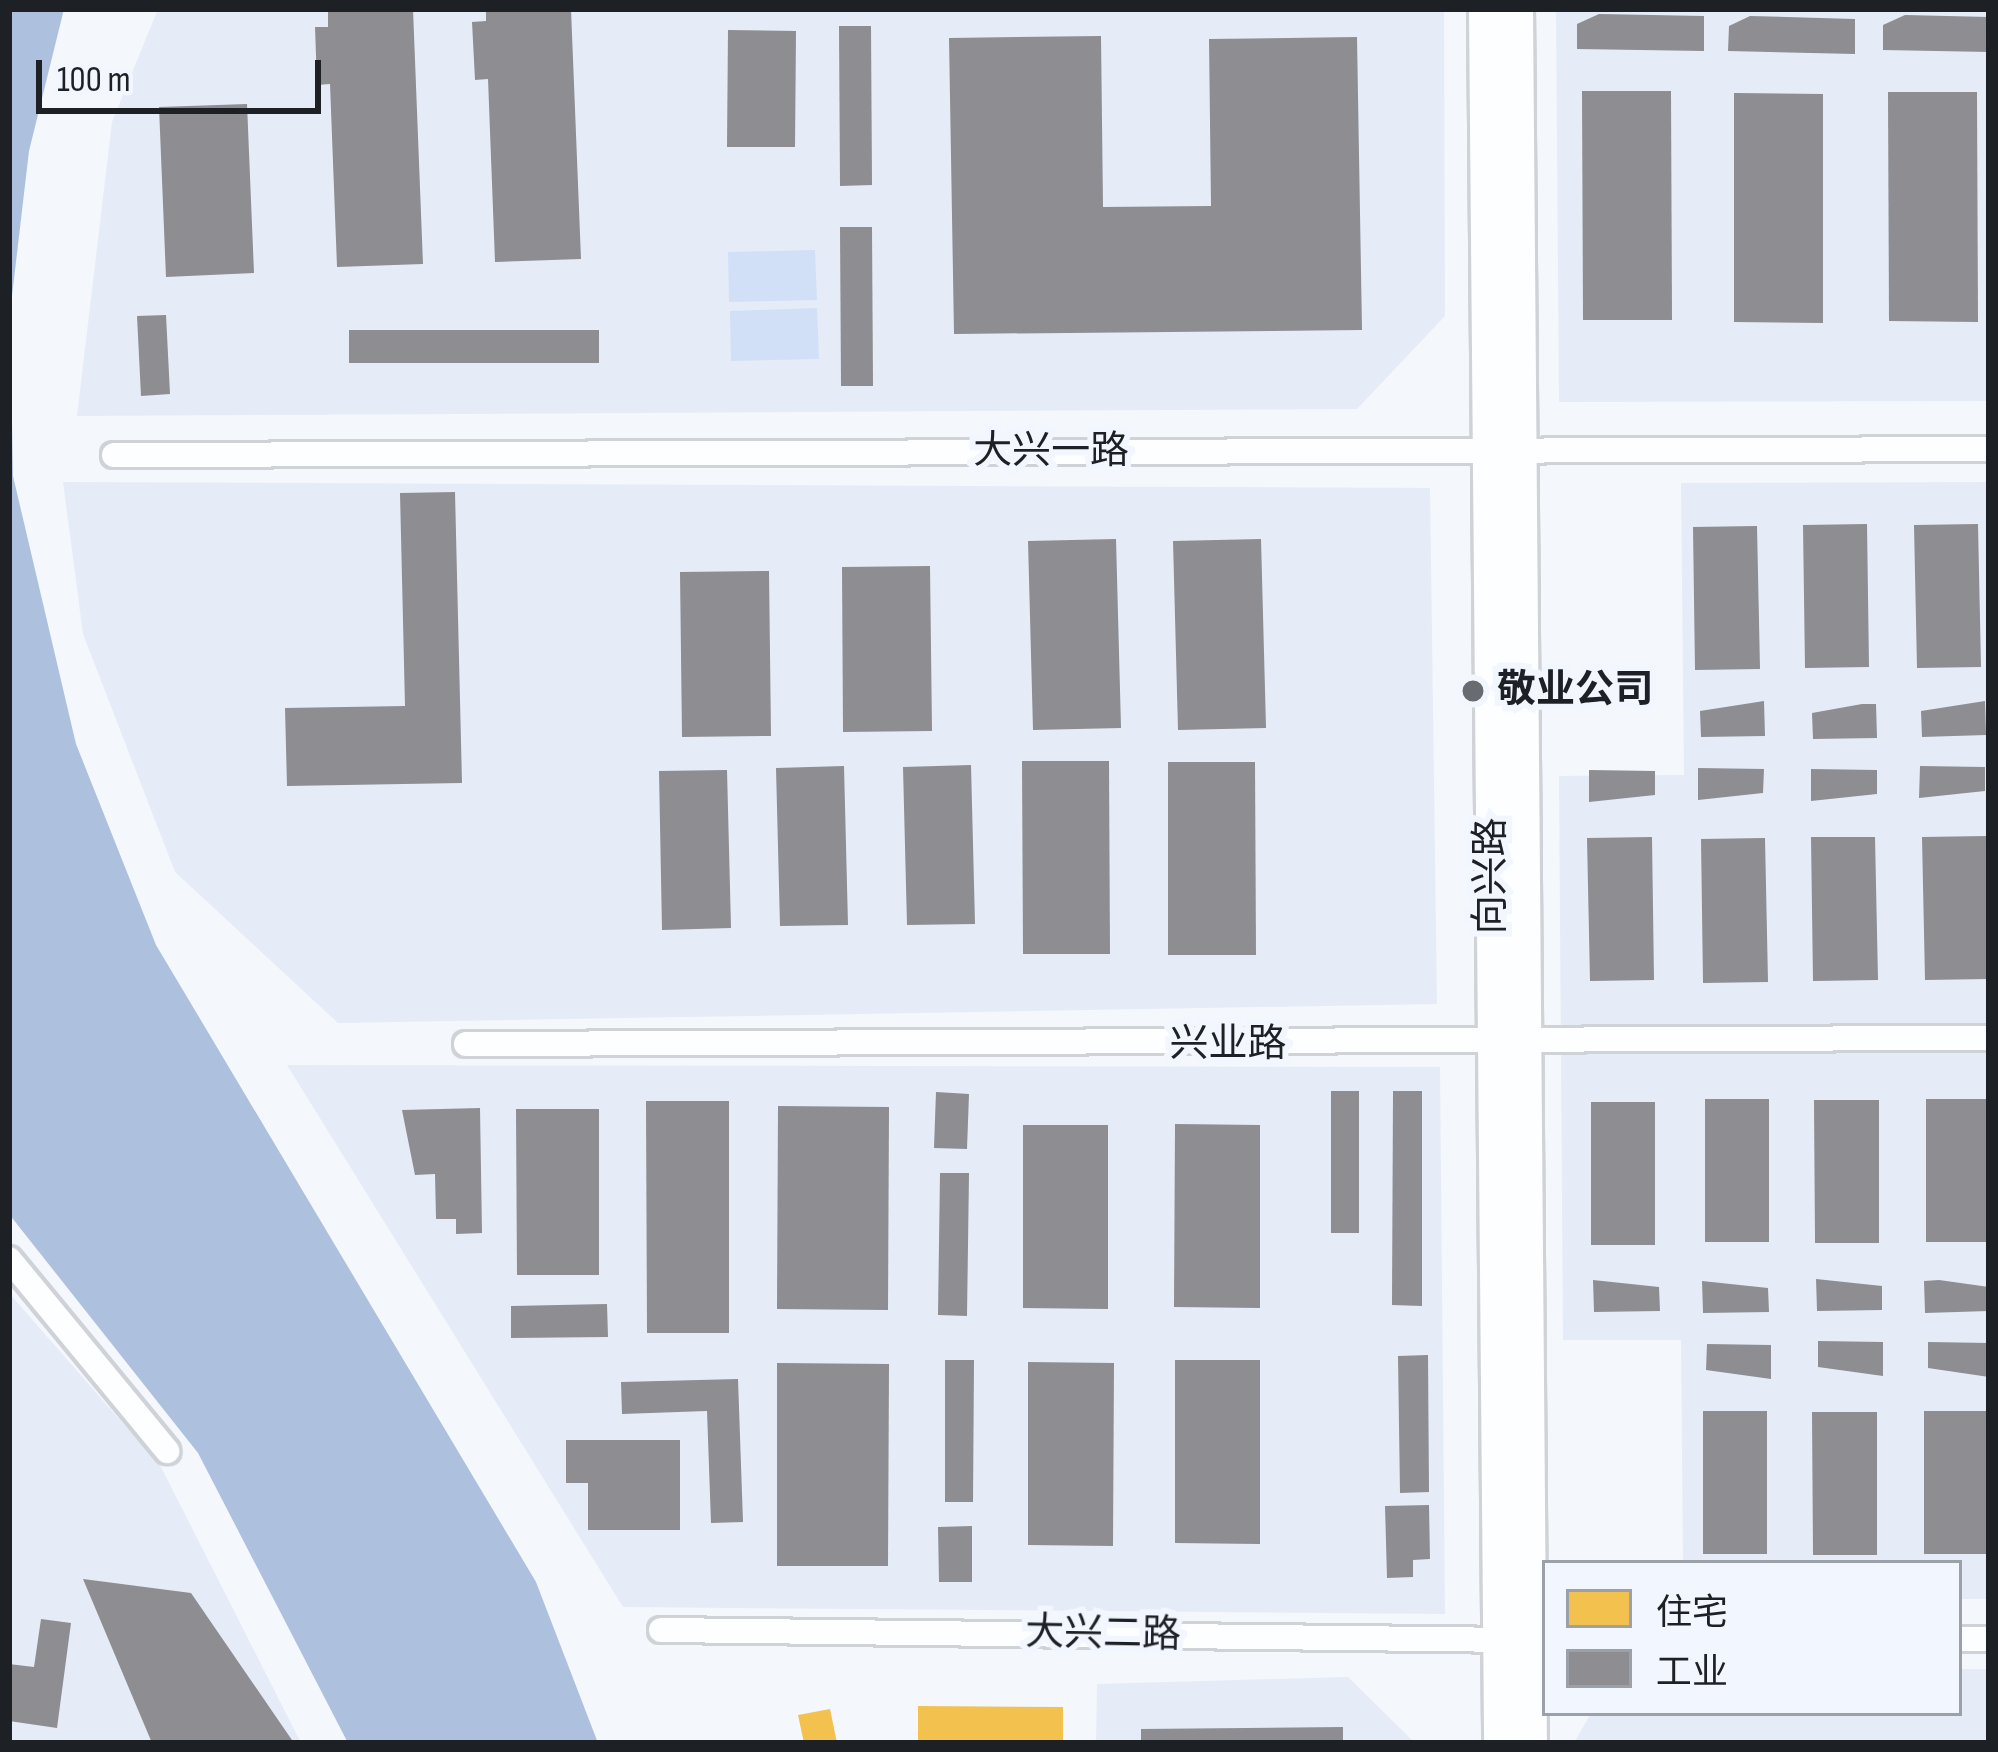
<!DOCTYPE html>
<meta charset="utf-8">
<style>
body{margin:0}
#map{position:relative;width:1998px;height:1752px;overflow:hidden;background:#f4f7fc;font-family:"Sofia Sans Condensed","Noto Sans SC",sans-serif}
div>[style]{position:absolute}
.built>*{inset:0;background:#e5ecf7}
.green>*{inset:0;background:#d1e0f7}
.water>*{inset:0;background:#adc0dd}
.homes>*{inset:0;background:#f2c14e}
.industry>*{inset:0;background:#8d8d92}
.roads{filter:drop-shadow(3px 0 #cfd2d7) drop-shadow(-3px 0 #cfd2d7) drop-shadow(0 3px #cfd2d7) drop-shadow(0 -3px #cfd2d7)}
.street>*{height:24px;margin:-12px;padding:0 12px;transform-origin:12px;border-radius:12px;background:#fdfeff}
.secondary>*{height:33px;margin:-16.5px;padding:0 16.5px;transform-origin:16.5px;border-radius:16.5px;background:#fdfeff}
.dots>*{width:33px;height:33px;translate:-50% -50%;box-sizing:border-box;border:6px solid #f1f6ff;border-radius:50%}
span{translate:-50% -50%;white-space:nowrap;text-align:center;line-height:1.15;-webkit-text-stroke:12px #f1f6ff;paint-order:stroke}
.street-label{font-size:39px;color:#1d2025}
.poi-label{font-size:39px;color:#1d2025;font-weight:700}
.left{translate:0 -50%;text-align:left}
.frame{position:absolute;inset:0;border:12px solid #1d2025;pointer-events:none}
.legend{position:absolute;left:1542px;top:1560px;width:420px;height:156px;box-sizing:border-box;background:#f1f6ff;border:3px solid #9ca0a8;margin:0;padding:15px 21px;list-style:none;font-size:36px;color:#1d2025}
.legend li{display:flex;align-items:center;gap:24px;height:60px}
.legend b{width:60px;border:3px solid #9ca0a8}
.scale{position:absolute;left:36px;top:60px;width:285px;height:54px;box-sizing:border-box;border:6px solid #1d2025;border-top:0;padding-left:15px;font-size:36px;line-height:42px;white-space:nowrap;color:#1d2025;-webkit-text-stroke:9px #f1f6ff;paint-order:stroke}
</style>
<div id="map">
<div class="built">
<div style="clip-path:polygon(158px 9px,1444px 9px,1445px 316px,1357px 409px,77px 416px,112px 122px)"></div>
<div style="clip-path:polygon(1556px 9px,1989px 9px,1989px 401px,1559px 402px)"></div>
<div style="clip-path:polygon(63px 482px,1430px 488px,1437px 1004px,338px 1023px,175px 872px,83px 634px)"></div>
<div style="clip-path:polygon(1989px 482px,1989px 1599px,1959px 1599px,1959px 1563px,1683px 1563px,1681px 1340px,1563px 1340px,1559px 776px,1684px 775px,1681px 483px)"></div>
<div style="clip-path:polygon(287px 1065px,1440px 1067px,1445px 1614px,623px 1607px)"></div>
<div style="clip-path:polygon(9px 1293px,161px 1467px,301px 1743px,9px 1743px)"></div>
<div style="clip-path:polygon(1959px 1669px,1989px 1669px,1989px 1743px,1574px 1743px,1591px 1713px,1959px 1713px)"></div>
<div style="clip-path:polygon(1348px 1677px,1415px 1743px,1096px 1743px,1097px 1684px)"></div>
</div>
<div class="green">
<div style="clip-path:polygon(815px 250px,817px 300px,729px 302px,728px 252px)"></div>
<div style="clip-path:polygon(817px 308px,819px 359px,731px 361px,730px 311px)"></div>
</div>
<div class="water">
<div style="clip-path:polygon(9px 9px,64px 9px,29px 151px,10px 313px,13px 476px,76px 744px,156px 945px,536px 1582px,598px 1743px,348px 1743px,198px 1453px,9px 1214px)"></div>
</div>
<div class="homes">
<div style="clip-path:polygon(918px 1706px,1063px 1707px,1063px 1743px,918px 1743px)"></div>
<div style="clip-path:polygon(830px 1709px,837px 1743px,804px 1743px,798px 1715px)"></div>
</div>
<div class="industry">
<div style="clip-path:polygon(328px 9px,413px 9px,423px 264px,337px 267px,330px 84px,317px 85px,315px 27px,328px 27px)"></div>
<div style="clip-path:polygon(486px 9px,571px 9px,581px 259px,495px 262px,488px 79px,475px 80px,472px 22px,486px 21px)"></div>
<div style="clip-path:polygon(1599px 14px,1704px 16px,1704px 51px,1577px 49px,1577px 24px)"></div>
<div style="clip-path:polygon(1905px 15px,1989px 17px,1989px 52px,1883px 50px,1883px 25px)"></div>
<div style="clip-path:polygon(1750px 16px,1855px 19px,1855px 54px,1728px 51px,1729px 26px)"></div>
<div style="clip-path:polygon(839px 26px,871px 26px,872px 185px,840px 186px)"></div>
<div style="clip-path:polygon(728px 30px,796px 31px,795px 147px,727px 147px)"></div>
<div style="clip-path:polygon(1101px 36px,1103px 207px,1211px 206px,1209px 39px,1357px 37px,1362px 330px,954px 334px,949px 38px)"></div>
<div style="clip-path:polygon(1582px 91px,1671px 91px,1672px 320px,1583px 320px)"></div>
<div style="clip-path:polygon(1888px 92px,1977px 92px,1978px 322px,1889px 321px)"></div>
<div style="clip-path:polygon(1734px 93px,1823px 94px,1823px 323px,1734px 322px)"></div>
<div style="clip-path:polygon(247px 104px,254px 273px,166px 277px,159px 107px)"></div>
<div style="clip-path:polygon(840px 227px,872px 227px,873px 386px,841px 386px)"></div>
<div style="clip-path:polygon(166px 315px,170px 394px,141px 396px,137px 316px)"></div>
<div style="clip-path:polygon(349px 330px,599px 330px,599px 363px,349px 363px)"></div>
<div style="clip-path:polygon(455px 492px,462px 783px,287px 786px,285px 708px,405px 706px,400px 493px)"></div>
<div style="clip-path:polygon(1867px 524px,1869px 667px,1805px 668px,1803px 525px)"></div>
<div style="clip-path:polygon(1978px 524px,1981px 667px,1917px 668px,1914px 525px)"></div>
<div style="clip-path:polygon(1757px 526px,1760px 669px,1695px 670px,1693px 527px)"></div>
<div style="clip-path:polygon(1116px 539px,1121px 728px,1033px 730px,1028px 541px)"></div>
<div style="clip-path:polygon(1261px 539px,1266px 728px,1178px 730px,1173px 541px)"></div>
<div style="clip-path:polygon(930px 566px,932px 731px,843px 732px,842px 567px)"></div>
<div style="clip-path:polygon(769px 571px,771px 736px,682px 737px,680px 572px)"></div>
<div style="clip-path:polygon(1764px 701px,1765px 736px,1701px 737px,1700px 711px)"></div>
<div style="clip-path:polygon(1985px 701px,1986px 735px,1922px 737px,1921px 711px)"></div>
<div style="clip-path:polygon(1862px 704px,1876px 704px,1877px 738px,1813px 739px,1812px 713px)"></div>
<div style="clip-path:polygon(1022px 761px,1109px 761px,1110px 954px,1023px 954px)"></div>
<div style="clip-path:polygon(1168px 762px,1255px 762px,1256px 955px,1168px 955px)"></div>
<div style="clip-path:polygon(971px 765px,975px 924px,907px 925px,903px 767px)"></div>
<div style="clip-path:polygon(844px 766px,848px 925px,780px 926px,776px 768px)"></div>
<div style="clip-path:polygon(1920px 766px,1985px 767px,1985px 791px,1919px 798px)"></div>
<div style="clip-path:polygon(1698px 768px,1764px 769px,1763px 793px,1698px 800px)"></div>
<div style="clip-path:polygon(1811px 769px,1877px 770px,1877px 794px,1811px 801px)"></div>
<div style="clip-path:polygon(727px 770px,731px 928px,662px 930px,659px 771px)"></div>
<div style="clip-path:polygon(1589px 770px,1655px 771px,1655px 795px,1589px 802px)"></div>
<div style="clip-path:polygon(1987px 836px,1989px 979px,1925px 980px,1922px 837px)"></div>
<div style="clip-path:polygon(1652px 837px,1654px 980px,1590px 981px,1587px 838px)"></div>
<div style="clip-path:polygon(1811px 837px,1875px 837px,1878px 980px,1813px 981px)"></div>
<div style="clip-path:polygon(1765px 838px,1768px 982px,1703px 983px,1701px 839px)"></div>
<div style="clip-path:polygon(1331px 1091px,1359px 1091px,1359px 1233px,1331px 1233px)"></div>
<div style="clip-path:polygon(1393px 1091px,1422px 1091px,1422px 1306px,1392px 1305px)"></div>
<div style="clip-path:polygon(936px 1092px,969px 1094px,967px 1149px,934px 1148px)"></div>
<div style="clip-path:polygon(1705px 1099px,1769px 1099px,1769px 1242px,1705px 1242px)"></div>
<div style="clip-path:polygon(1926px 1099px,1989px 1099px,1989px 1242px,1926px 1242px)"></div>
<div style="clip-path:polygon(1814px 1100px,1879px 1100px,1879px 1243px,1815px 1243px)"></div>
<div style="clip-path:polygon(646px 1101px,729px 1101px,729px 1333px,647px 1333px)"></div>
<div style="clip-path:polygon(1591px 1102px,1655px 1102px,1655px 1245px,1591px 1245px)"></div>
<div style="clip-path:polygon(778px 1106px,889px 1107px,888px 1310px,777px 1309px)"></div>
<div style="clip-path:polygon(480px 1108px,482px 1233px,456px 1234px,456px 1219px,436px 1219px,435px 1174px,415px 1175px,402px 1110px)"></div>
<div style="clip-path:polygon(516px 1109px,599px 1109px,599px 1275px,517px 1275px)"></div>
<div style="clip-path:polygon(1175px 1124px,1260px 1125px,1260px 1308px,1174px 1307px)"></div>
<div style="clip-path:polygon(1023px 1125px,1108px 1125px,1108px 1309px,1023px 1308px)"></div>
<div style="clip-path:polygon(940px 1173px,969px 1173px,967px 1316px,938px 1315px)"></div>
<div style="clip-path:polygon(1816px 1279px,1882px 1286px,1882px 1310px,1817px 1311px)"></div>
<div style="clip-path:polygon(1593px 1280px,1659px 1287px,1660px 1311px,1594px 1312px)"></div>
<div style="clip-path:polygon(1939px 1280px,1989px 1287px,1989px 1311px,1925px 1313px,1924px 1281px)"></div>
<div style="clip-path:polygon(1702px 1281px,1768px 1288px,1769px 1312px,1703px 1313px)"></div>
<div style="clip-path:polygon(607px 1304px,608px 1337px,511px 1338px,511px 1306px)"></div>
<div style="clip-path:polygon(1818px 1341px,1883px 1342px,1883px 1376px,1818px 1367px)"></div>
<div style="clip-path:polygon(1928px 1342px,1989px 1343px,1989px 1377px,1928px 1368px)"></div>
<div style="clip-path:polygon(1707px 1344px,1771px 1345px,1771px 1379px,1706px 1370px)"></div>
<div style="clip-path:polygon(1428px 1355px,1429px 1492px,1400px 1493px,1398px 1356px)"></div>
<div style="clip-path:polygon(945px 1360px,974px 1360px,973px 1502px,945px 1502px)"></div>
<div style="clip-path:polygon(1175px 1360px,1260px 1360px,1260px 1544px,1175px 1543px)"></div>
<div style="clip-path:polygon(1028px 1362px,1114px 1363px,1113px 1546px,1028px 1545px)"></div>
<div style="clip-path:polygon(777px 1363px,889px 1364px,888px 1566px,777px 1566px)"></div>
<div style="clip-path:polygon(738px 1379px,743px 1522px,711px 1523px,707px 1411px,622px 1414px,621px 1382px)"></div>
<div style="clip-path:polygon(1703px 1411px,1767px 1411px,1767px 1554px,1703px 1554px)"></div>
<div style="clip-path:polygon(1924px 1411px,1988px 1411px,1988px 1554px,1924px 1554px)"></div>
<div style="clip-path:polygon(1812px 1412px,1877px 1412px,1877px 1555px,1813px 1555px)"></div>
<div style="clip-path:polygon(566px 1440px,680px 1440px,680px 1530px,588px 1530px,588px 1483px,566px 1483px)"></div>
<div style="clip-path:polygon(1429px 1505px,1430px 1559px,1413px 1560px,1413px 1577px,1387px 1578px,1385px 1506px)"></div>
<div style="clip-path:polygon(972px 1526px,972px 1582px,939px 1582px,938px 1527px)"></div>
<div style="clip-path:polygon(83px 1579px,191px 1593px,294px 1743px,152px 1743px)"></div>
<div style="clip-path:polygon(41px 1619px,71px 1623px,57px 1728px,9px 1721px,9px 1664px,34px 1667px)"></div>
<div style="clip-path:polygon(1343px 1727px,1343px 1743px,1141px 1743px,1141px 1729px)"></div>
</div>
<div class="roads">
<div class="street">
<div style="left:114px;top:455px;width:1875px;rotate:-0.18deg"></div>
<div style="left:466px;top:1044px;width:1523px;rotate:-0.23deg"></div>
<div style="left:9px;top:1259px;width:249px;rotate:50.5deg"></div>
<div style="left:661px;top:1630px;width:852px;rotate:0.67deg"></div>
<div style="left:1959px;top:1639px;width:30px"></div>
</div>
<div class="secondary">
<div style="left:1485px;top:9px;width:1734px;rotate:89.5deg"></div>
<div style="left:1516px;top:9px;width:1734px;rotate:89.54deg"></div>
</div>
</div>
<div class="dots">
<div style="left:1473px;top:691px;background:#686b70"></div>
</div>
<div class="street-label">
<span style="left:1051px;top:452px">大兴一路</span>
<span style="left:1492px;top:876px;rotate:-90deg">向兴路</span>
<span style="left:1228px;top:1045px">兴业路</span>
<span style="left:1103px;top:1635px;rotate:1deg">大兴二路</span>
</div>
<div class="poi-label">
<span class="left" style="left:1497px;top:691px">敬业公司</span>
</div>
<div class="frame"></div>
<ul class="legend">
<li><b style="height:33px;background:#f2c14e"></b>住宅</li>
<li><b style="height:33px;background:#8d8d92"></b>工业</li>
</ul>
<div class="scale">100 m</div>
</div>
